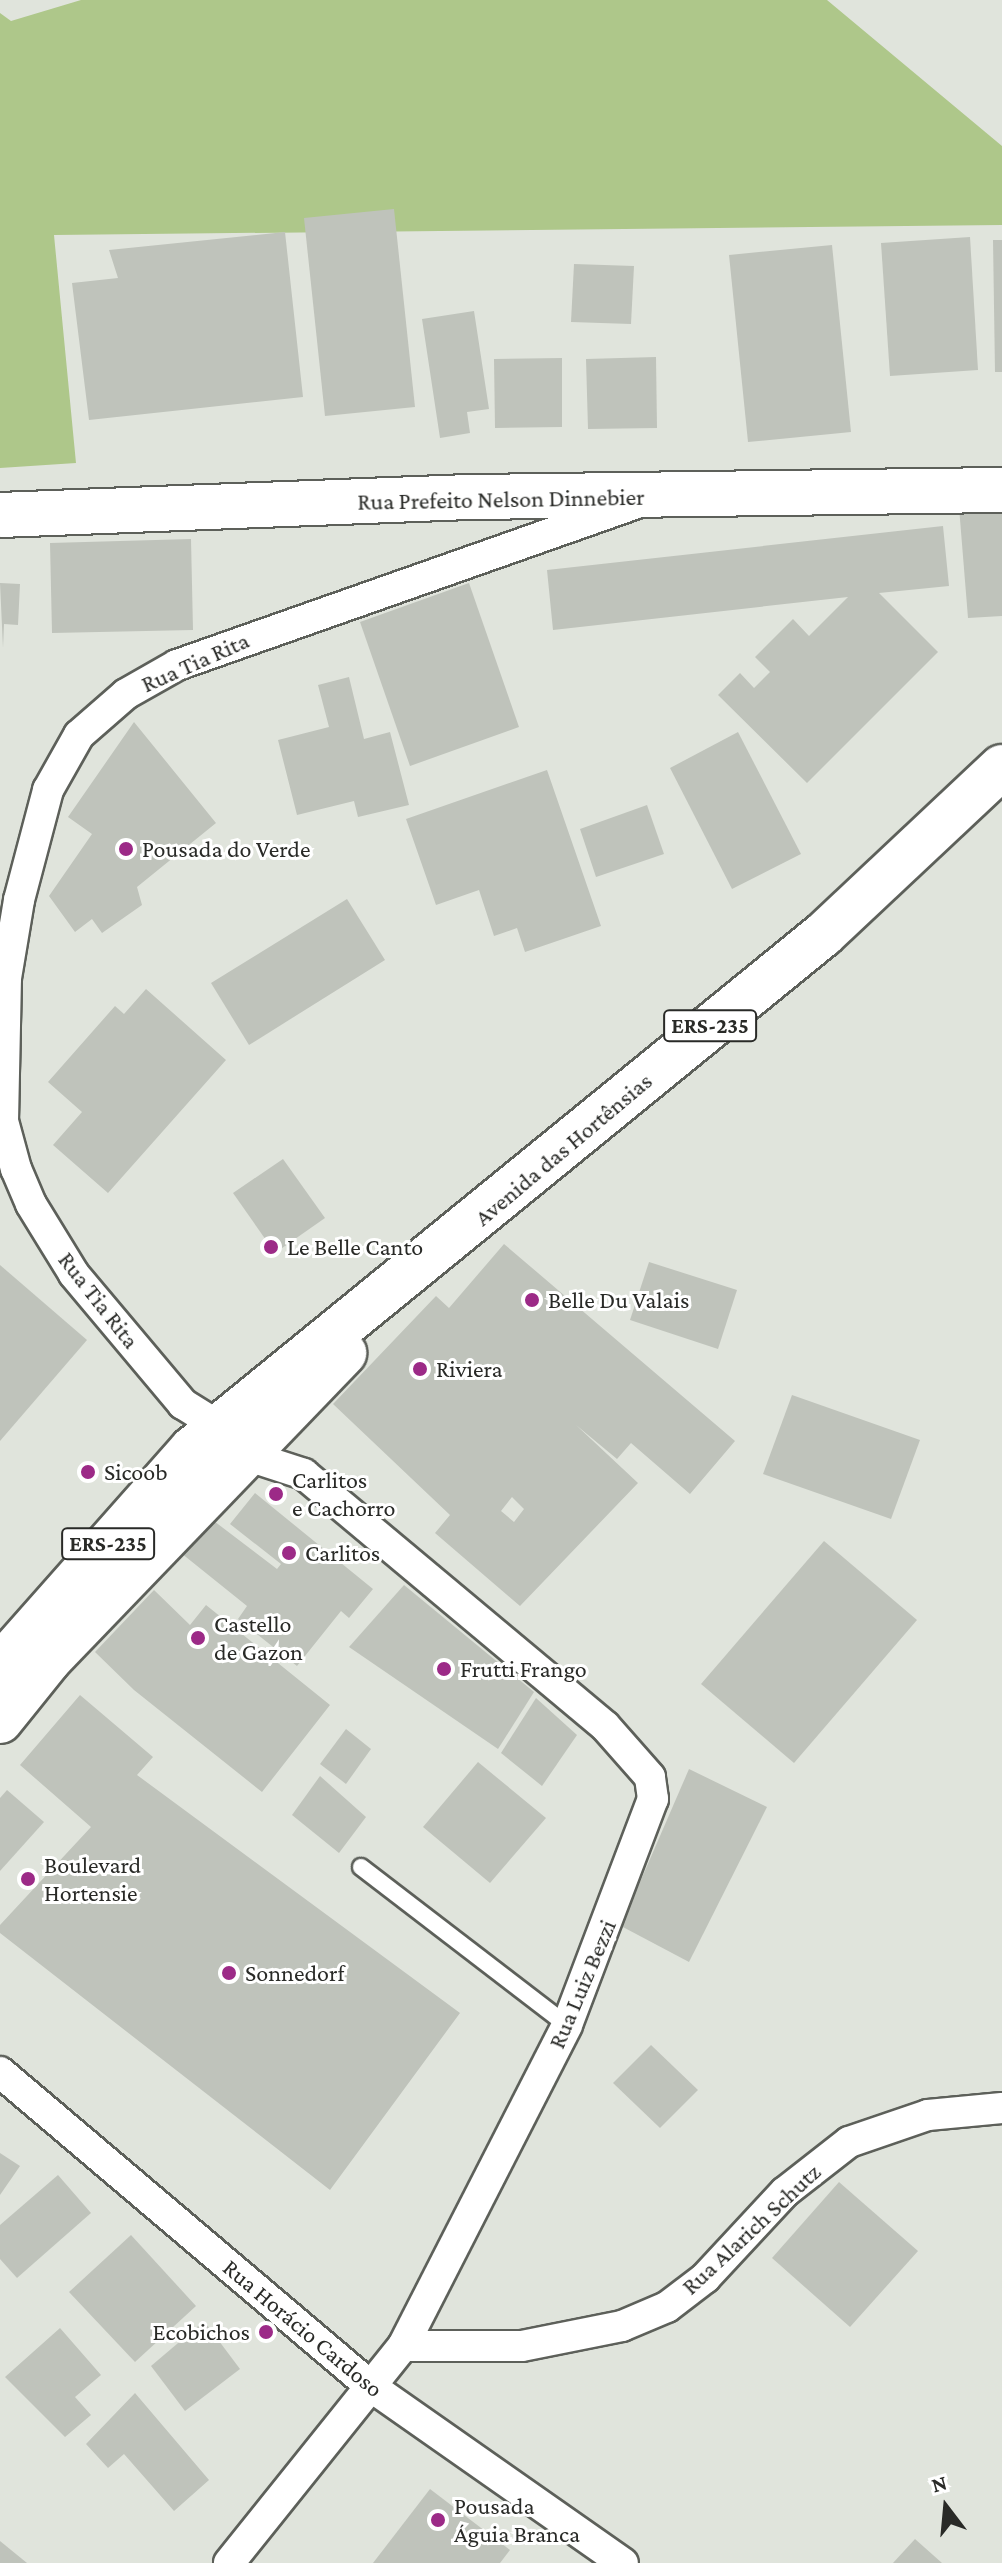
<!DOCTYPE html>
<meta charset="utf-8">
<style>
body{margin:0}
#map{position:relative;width:1002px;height:2563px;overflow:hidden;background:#e0e4dc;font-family:"Crimson Pro",serif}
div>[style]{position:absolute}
.green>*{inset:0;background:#aec78a}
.building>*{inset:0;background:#bfc3bb}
.roads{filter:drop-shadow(2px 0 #5d605a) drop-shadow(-2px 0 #5d605a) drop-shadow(0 2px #5d605a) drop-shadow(0 -2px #5d605a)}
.lane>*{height:16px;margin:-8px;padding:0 8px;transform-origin:8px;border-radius:8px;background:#fff}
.street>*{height:30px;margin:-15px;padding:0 15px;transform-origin:15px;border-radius:15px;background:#fff}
.secondary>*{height:44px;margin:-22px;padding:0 22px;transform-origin:22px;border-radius:22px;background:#fff}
.primary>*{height:44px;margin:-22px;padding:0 22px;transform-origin:22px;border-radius:22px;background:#fff}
.dots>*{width:22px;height:22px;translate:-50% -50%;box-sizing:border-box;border:4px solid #fff;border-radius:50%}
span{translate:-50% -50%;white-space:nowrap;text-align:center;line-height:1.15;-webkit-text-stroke:6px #fff;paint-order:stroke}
.shield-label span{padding:2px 6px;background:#fff;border:2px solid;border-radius:6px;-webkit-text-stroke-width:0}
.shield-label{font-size:22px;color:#292a27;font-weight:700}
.street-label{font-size:24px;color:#292a27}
.poi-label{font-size:24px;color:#292a27}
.left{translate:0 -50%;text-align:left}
.right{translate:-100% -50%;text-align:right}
.north{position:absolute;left:906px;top:2467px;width:80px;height:80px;-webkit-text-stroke:6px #fff;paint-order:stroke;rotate:344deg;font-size:22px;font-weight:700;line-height:32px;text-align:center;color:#292a27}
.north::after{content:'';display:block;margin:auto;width:28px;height:36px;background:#292a27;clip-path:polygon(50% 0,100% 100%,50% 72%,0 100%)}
</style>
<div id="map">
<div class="green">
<div style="clip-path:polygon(81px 0,827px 0,1002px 146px,1002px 225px,54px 235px,76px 463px,0 468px,0 13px,11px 21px)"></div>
</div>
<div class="building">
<div style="clip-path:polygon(394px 209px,415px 407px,325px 416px,304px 218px)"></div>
<div style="clip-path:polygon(285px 232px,303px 397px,89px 420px,72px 283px,118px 278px,109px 250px)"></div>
<div style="clip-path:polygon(970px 237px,978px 370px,890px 376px,881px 243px)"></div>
<div style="clip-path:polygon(993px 240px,1002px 240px,1002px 372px,995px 372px)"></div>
<div style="clip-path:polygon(832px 245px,851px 432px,748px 442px,729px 255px)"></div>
<div style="clip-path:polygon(574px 264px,634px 266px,631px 324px,571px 322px)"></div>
<div style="clip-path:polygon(474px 311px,489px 409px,467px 412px,470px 433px,440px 438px,422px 319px)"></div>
<div style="clip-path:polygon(656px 357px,657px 428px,588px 429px,586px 359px)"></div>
<div style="clip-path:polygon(562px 358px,562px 427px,495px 428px,494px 359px)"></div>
<div style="clip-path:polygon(1002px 505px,1002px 616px,968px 618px,959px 507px)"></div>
<div style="clip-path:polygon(943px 526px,949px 586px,879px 593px,938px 652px,807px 783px,718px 695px,740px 673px,754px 688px,770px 672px,755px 657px,793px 619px,809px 636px,848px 597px,553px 630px,547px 570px)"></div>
<div style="clip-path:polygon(191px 539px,193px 630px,52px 633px,50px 543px)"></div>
<div style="clip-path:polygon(0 583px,20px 584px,18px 625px,4px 624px,3px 648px)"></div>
<div style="clip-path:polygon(469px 583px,519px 727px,410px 766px,360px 622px)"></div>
<div style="clip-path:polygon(349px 677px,364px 739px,390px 732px,409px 805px,358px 817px,354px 801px,297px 815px,278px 740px,329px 727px,318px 685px)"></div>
<div style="clip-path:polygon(134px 722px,216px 823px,137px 887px,142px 905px,102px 933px,92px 919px,75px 932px,49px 896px,92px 834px,68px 817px)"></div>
<div style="clip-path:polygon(738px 732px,801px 854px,732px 889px,670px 768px)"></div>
<div style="clip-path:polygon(547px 770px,601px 926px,525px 952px,517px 928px,494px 936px,479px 890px,436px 905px,406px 819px)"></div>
<div style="clip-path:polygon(647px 805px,664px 854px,596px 877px,580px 829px)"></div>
<div style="clip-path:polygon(347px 899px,385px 960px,249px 1045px,211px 983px)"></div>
<div style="clip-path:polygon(146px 989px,226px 1060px,108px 1193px,53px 1145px,82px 1112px,48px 1082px,115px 1006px,124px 1014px)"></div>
<div style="clip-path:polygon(283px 1159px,325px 1218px,275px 1253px,233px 1193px)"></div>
<div style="clip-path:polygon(evenodd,504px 1244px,735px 1441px,690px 1494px,631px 1443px,617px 1459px,576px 1425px,638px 1483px,520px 1606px,435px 1533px,450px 1515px,333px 1404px,436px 1296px,449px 1308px,504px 1244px,512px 1497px,524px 1509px,514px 1522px,501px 1511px,512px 1497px)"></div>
<div style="clip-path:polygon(649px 1262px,737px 1290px,718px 1349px,630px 1320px)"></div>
<div style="clip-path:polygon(0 1265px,87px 1340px,0 1441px)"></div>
<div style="clip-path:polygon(792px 1395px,920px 1440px,891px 1519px,763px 1474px)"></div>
<div style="clip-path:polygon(255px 1493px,373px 1589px,349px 1618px,341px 1611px,297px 1666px,238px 1619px,247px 1606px,181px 1553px,210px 1518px,277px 1569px,281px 1564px,230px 1524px)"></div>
<div style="clip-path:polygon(824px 1541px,917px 1620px,794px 1763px,701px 1684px)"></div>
<div style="clip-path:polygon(404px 1585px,534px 1692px,498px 1749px,349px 1647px)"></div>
<div style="clip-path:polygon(154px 1590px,190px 1625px,206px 1605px,330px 1705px,262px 1792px,134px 1690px,95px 1652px)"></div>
<div style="clip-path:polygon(80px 1695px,153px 1757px,137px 1775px,460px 2013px,330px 2190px,0 1933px,0 1925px,91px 1827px,20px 1765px)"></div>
<div style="clip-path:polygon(536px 1698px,577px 1735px,542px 1786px,501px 1753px)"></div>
<div style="clip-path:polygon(346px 1729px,371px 1749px,346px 1784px,320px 1764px)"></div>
<div style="clip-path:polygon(478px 1762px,546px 1818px,490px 1883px,423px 1827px)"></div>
<div style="clip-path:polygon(689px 1769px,767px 1807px,689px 1962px,621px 1926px)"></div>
<div style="clip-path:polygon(320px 1776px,366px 1817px,339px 1853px,292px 1815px)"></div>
<div style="clip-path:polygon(7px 1790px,44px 1822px,0 1871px,0 1798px)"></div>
<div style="clip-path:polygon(651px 2045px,698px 2090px,660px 2128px,613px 2083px)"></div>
<div style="clip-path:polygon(0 2153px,20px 2166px,0 2195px)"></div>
<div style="clip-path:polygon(58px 2175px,91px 2213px,17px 2278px,0 2259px,0 2225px)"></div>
<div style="clip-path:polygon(839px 2182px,918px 2251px,850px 2327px,772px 2258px)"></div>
<div style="clip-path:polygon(131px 2235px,196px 2306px,135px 2362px,69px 2292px)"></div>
<div style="clip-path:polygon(204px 2321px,240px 2369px,185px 2411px,151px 2366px)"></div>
<div style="clip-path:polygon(60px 2328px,101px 2375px,75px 2397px,91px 2415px,65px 2437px,5px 2377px)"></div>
<div style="clip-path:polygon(135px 2393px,209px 2480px,174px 2511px,124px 2454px,108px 2468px,86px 2444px)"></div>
<div style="clip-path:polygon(430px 2489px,510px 2550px,500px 2563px,373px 2563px)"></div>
<div style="clip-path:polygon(915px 2539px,942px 2563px,893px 2563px)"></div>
<div style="clip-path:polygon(0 2541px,27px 2563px,0 2563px)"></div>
</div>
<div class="roads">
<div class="lane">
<div style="left:361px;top:1867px;width:260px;rotate:37.5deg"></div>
</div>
<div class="street">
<div style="left:220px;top:1427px;width:44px;rotate:-148.1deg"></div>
<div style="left:183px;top:1404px;width:170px;rotate:-130deg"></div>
<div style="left:74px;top:1274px;width:82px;rotate:-121.6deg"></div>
<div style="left:31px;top:1204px;width:38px;rotate:-113deg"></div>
<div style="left:16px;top:1169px;width:50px;rotate:-105.2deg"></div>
<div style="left:3px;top:1121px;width:143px;rotate:-88.8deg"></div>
<div style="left:6px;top:978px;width:79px;rotate:-80.5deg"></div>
<div style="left:19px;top:900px;width:114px;rotate:-75.2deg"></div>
<div style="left:48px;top:790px;width:63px;rotate:-60.6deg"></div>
<div style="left:79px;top:735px;width:62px;rotate:-41.1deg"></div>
<div style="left:126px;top:694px;width:59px;rotate:-29.6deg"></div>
<div style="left:177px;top:665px;width:485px;rotate:-19.4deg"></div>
<div style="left:0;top:2072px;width:489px;rotate:40.3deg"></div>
<div style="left:373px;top:2388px;width:305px;rotate:35deg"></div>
<div style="left:403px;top:2346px;width:119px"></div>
<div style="left:522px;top:2346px;width:102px;rotate:-11.3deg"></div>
<div style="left:622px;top:2326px;width:49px;rotate:-22.9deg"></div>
<div style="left:667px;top:2307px;width:48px;rotate:-37.3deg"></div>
<div style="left:705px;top:2278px;width:117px;rotate:-47.1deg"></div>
<div style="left:785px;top:2192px;width:81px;rotate:-38deg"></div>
<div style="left:849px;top:2142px;width:83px;rotate:-18.9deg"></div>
<div style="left:928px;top:2115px;width:74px;rotate:-5.4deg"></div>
<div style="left:229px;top:2563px;width:278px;rotate:-51.3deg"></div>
<div style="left:403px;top:2346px;width:360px;rotate:-62.9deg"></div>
<div style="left:567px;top:2025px;width:242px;rotate:-69.2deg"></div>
<div style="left:653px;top:1799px;width:22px;rotate:-98deg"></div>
<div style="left:650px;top:1777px;width:68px;rotate:-131.4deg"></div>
<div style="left:605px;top:1726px;width:393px;rotate:-140.1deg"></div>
<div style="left:304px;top:1474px;width:62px;rotate:-162.1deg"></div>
</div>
<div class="secondary">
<div style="left:0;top:515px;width:473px;rotate:-2.2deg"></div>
<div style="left:473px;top:497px;width:529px;rotate:-0.76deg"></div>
</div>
<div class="primary">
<div style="left:0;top:1666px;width:290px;rotate:-48.5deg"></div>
<div style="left:192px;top:1449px;width:815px;rotate:-39.18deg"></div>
<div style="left:824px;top:934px;width:244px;rotate:-43.2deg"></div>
<div style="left:0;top:1721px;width:78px;rotate:-51.2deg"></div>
<div style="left:49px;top:1660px;width:426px;rotate:-46.1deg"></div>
</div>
</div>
<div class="dots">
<div style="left:126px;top:849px;background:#9c2a87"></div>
<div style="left:271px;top:1247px;background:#9c2a87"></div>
<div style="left:532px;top:1300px;background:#9c2a87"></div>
<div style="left:420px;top:1369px;background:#9c2a87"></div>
<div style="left:88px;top:1472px;background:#9c2a87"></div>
<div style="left:276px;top:1494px;background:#9c2a87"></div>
<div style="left:289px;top:1553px;background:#9c2a87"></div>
<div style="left:198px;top:1638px;background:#9c2a87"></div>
<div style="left:444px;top:1669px;background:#9c2a87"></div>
<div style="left:28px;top:1879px;background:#9c2a87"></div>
<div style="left:229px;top:1973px;background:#9c2a87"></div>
<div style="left:266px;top:2332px;background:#9c2a87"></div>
<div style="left:438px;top:2520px;background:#9c2a87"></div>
</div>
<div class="shield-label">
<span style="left:710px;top:1026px">ERS-235</span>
<span style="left:108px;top:1544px">ERS-235</span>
</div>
<div class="street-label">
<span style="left:501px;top:499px;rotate:-1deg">Rua Prefeito Nelson Dinnebier</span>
<span style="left:195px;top:662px;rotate:-24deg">Rua Tia Rita</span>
<span style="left:563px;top:1149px;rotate:-40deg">Avenida das Hortênsias</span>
<span style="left:99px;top:1300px;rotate:52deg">Rua Tia Rita</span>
<span style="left:582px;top:1984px;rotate:-67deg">Rua Luiz Bezzi</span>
<span style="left:751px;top:2229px;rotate:-43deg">Rua Alarich Schutz</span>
<span style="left:303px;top:2328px;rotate:40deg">Rua Horácio Cardoso</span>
</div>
<div class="poi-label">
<span class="left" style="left:142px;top:849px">Pousada do Verde</span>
<span class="left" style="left:287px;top:1247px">Le Belle Canto</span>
<span class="left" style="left:548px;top:1300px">Belle Du Valais</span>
<span class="left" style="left:436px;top:1369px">Riviera</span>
<span class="left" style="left:104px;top:1472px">Sicoob</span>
<span class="left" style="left:292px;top:1494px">Carlitos<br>e Cachorro</span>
<span class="left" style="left:305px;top:1553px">Carlitos</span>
<span class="left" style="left:214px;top:1638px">Castello<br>de Gazon</span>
<span class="left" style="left:460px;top:1669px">Frutti Frango</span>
<span class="left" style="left:44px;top:1879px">Boulevard<br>Hortensie</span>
<span class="left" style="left:245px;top:1973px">Sonnedorf</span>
<span class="right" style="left:250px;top:2332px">Ecobichos</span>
<span class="left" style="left:454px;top:2520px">Pousada<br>Águia Branca</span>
</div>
<div class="north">N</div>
</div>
